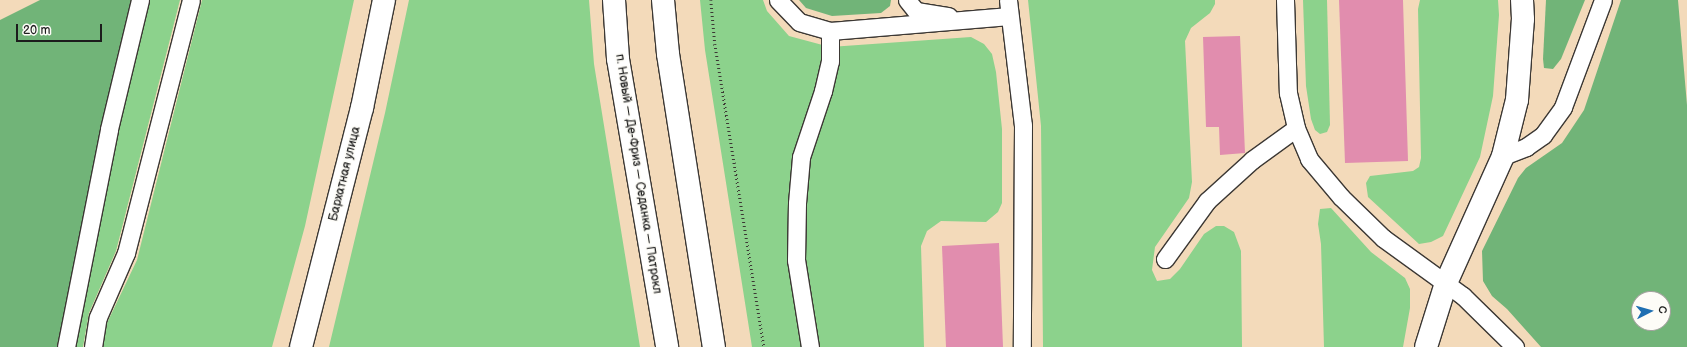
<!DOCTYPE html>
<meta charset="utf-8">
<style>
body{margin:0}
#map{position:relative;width:1687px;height:347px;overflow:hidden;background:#f3daba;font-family:"Balsamiq Sans",sans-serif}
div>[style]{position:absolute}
.green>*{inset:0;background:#8cd28c}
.forest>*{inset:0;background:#71b478}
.building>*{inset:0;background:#e18dae}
.path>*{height:2.5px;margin-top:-1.25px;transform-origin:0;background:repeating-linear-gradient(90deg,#3c3834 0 1px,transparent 0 4px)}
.roads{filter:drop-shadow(1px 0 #3c3834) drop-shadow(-1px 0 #3c3834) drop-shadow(0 1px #3c3834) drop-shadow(0 -1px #3c3834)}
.lane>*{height:17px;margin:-8.5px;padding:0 8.5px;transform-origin:8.5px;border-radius:8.5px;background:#fff}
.street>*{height:22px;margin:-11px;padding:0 11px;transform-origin:11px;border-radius:11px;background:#fff}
.secondary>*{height:22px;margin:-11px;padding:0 11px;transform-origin:11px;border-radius:11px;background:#fff}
.primary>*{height:22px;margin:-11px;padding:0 11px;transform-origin:11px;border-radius:11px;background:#fff}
span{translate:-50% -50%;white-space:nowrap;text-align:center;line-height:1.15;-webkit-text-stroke:3px #fdfcf7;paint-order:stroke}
.street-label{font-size:12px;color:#1c1c1c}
.north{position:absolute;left:1631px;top:291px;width:40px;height:40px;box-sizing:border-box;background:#fdfcf7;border:1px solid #a3a29f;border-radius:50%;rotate:84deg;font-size:11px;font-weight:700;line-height:16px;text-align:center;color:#1c1c1c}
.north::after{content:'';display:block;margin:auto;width:14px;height:18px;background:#1f6fb2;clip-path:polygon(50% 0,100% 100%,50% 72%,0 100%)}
.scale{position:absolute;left:16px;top:24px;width:86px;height:18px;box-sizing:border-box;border:2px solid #1c1c1c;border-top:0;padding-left:5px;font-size:12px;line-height:14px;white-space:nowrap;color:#1c1c1c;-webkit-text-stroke:3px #fdfcf7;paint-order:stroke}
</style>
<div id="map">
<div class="green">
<div style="clip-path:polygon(148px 0,180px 0,116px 251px,89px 313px,83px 347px,72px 347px,117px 131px)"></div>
<div style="clip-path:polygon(202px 0,354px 0,305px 226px,272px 347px,103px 347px,107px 323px,137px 260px)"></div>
<div style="clip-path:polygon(409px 0,589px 0,594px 64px,640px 347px,329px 347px,385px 113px)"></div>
<div style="clip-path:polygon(700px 0,763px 0,767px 11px,789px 36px,830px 47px,971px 37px,984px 44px,992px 54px,996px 72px,1002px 129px,1002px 203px,998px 212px,986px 222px,941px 221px,927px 231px,921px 246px,924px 347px,752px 347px,705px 50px)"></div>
<div style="clip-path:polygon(1028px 0,1215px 0,1215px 4px,1210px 13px,1191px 28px,1185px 41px,1192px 182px,1189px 198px,1155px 247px,1152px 270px,1157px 281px,1170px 279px,1180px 269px,1204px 234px,1216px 226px,1224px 226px,1234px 232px,1241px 251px,1242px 347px,1043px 347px,1041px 126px)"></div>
<div style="clip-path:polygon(1303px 0,1327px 0,1330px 125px,1327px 132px,1320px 134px,1315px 130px,1311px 119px,1306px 86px)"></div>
<div style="clip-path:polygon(1420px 0,1498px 0,1499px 15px,1493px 96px,1480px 157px,1443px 236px,1431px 242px,1419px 244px,1368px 197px,1366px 183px,1370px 176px,1413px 171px,1419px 167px,1421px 158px,1418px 9px)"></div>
<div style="clip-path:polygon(1331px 208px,1371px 252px,1405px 278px,1410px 289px,1410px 308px,1403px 347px,1324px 347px,1321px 244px,1318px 224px,1320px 209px)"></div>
</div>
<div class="forest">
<div style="clip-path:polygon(40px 0,131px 0,102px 126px,57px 347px,0 347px,0 20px)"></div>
<div style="clip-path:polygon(799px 0,891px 0,890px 6px,881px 13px,832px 16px,806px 8px)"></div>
<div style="clip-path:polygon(1546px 0,1585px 0,1561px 59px,1553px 69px,1544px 68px,1543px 59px)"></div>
<div style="clip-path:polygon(evenodd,1621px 0,1678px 0,1687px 105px,1687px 347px,1541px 347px,1507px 309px,1492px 296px,1483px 281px,1482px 251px,1518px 178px,1526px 168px,1562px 143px,1584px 110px,1621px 0,1639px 299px,1663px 299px,1663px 323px,1639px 323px,1639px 299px)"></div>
</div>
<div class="building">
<div style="clip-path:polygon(1339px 0,1403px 0,1408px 161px,1345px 163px)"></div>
<div style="clip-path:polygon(1240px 36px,1245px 153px,1220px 155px,1219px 127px,1206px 127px,1203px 37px)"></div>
<div style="clip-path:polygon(999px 243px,1003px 347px,946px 347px,942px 246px)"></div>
</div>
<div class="path">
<div style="left:711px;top:0;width:44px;rotate:84.8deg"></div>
<div style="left:715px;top:44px;width:307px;rotate:80.8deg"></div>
</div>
<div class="roads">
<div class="lane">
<div style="left:778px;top:0;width:30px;rotate:46deg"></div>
<div style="left:799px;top:22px;width:32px;rotate:16deg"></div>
<div style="left:830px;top:31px;width:180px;rotate:-4.8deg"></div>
<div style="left:907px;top:0;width:14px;rotate:51deg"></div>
<div style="left:916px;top:11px;width:33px;rotate:9deg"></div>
<div style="left:1008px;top:0;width:126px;rotate:83.2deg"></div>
<div style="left:1023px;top:125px;width:222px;rotate:90.3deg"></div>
<div style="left:1285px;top:0;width:93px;rotate:88.2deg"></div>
<div style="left:1288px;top:93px;width:36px;rotate:77deg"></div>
<div style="left:1296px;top:128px;width:34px;rotate:67deg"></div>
<div style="left:1309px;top:159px;width:50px;rotate:49.9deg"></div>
<div style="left:1341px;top:197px;width:59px;rotate:44.3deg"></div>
<div style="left:1383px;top:238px;width:99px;rotate:35.9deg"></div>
<div style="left:1463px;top:296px;width:73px;rotate:44.4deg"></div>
<div style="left:1503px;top:156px;width:25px;rotate:-21deg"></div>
<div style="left:1526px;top:147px;width:21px;rotate:-35deg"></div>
<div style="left:1543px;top:135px;width:34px;rotate:-54deg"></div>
<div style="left:1563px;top:107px;width:114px;rotate:-69.5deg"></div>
<div style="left:1165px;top:259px;width:72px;rotate:-54.1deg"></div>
<div style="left:1207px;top:201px;width:61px;rotate:-42.3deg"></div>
<div style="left:1252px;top:160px;width:54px;rotate:-36deg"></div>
<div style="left:66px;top:347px;width:222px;rotate:-78.8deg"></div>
<div style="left:109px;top:129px;width:133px;rotate:-76.5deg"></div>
<div style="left:93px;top:347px;width:30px;rotate:-81deg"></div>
<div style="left:98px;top:317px;width:70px;rotate:-66.4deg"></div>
<div style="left:126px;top:253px;width:261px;rotate:-75.6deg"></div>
<div style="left:810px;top:347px;width:88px;rotate:-99.1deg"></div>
<div style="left:796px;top:260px;width:57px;rotate:-89deg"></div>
<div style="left:797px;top:203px;width:46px;rotate:-85deg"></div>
<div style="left:801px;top:157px;width:70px;rotate:-71.6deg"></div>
<div style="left:823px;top:91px;width:31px;rotate:-77deg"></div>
<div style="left:830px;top:61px;width:30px;rotate:-90deg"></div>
</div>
<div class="street">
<div style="left:1426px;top:347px;width:67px;rotate:-72.6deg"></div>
<div style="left:1446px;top:283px;width:139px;rotate:-65.8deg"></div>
<div style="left:1503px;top:156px;width:58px;rotate:-76deg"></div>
<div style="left:1517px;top:100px;width:81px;rotate:-85.8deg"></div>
<div style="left:1523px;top:19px;width:19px;rotate:-93deg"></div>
</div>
<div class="secondary">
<div style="left:301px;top:347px;width:247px;rotate:-75.7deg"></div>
<div style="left:362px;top:108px;width:110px;rotate:-78.5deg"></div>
</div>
<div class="primary">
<div style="left:614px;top:0;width:59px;rotate:86.1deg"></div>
<div style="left:618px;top:59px;width:292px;rotate:80.3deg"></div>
<div style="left:663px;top:0;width:54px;rotate:84.7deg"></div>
<div style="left:668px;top:54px;width:297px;rotate:81.1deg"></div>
</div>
</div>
<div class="street-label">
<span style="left:345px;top:174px;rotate:-76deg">Бархатная улица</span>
<span style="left:638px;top:174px;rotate:81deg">п. Новый — Де-Фриз — Седанка — Патрокл</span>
</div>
<div class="north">С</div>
<div class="scale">20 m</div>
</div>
